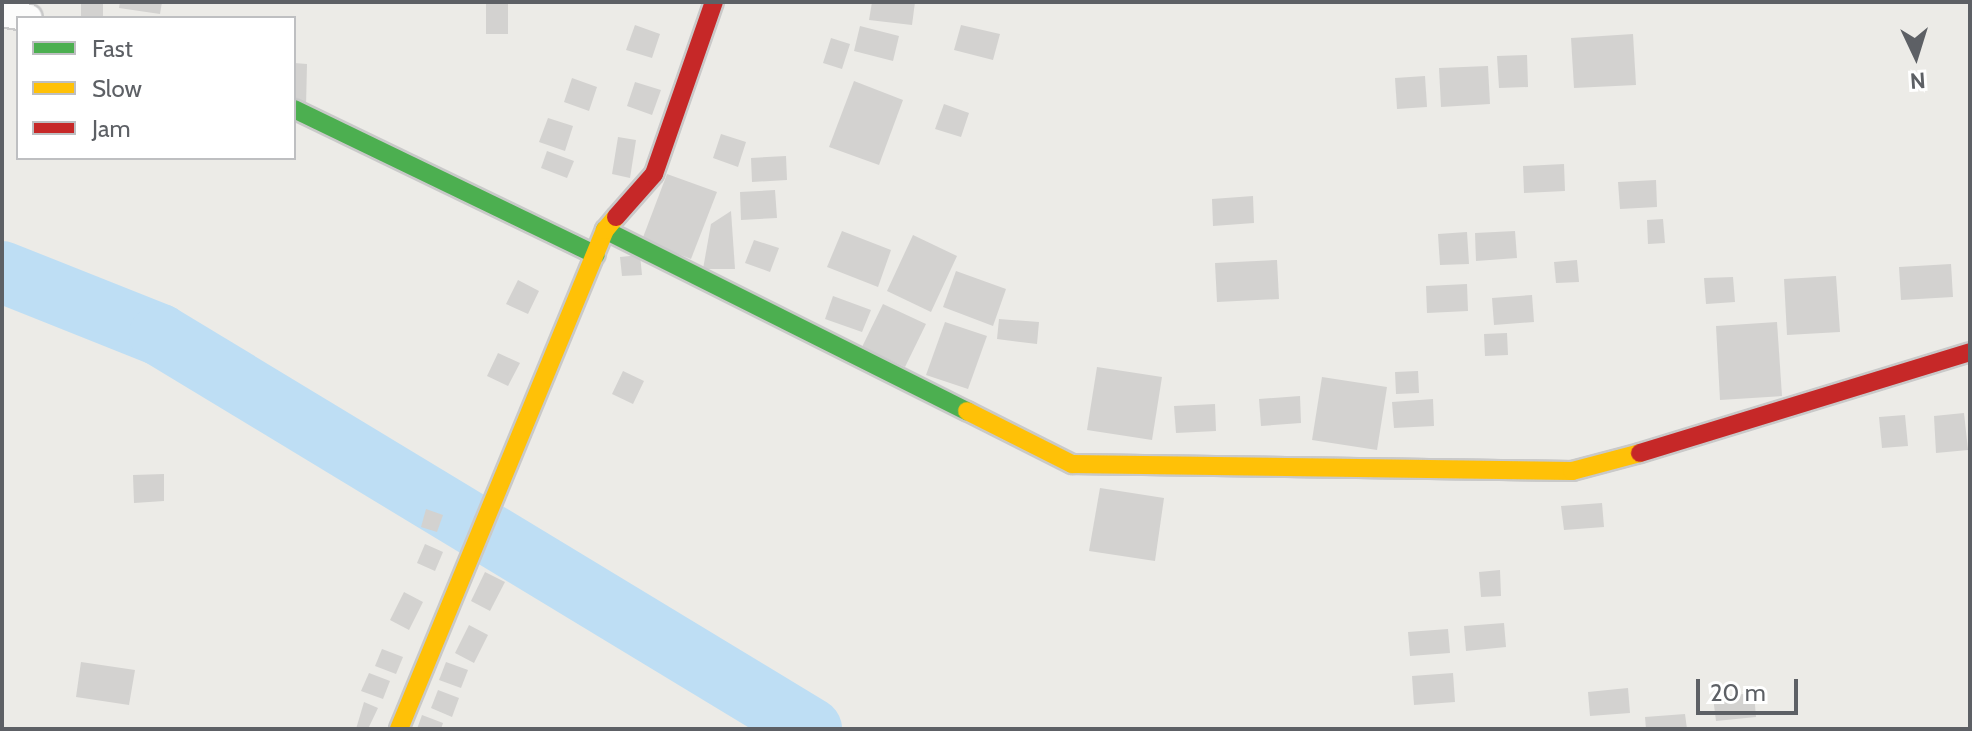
<!DOCTYPE html>
<style>
body{margin:0}
#map{position:relative;width:1972px;height:731px;overflow:hidden;background:#ecebe7;font-family:Cabin,sans-serif}
div>[style]{position:absolute}
.river>*{height:62px;margin:-31px;padding:0 31px;transform-origin:31px;border-radius:31px;background:#bedef4}
.building>*{inset:0;background:#d3d2d0}
.roads{filter:drop-shadow(2px 0 #c9c9c9) drop-shadow(-2px 0 #c9c9c9) drop-shadow(0 2px #c9c9c9) drop-shadow(0 -2px #c9c9c9)}
.street>*{height:26px;margin:-13px;padding:0 13px;transform-origin:13px;border-radius:13px;background:#fcfcfb}
.fast>*{height:18px;margin:-9px;padding:0 9px;transform-origin:9px;border-radius:9px;background:#4caf50}
.slow>*{height:18px;margin:-9px;padding:0 9px;transform-origin:9px;border-radius:9px;background:#ffc107}
.jam>*{height:18px;margin:-9px;padding:0 9px;transform-origin:9px;border-radius:9px;background:#c62828}
span{translate:-50% -50%;white-space:nowrap;text-align:center;line-height:1.15;-webkit-text-stroke:8px #fff;paint-order:stroke}
.frame{position:absolute;inset:0;border:4px solid #5d6065;pointer-events:none}
.legend{position:absolute;left:16px;top:16px;width:280px;height:144px;box-sizing:border-box;background:#fff;border:2px solid #bebfc1;margin:0;padding:10px 14px;list-style:none;font-size:24px;color:#5d6065}
.legend li{display:flex;align-items:center;gap:16px;height:40px}
.legend b{width:40px;border:2px solid #bebfc1}
.north{position:absolute;left:1876px;top:16px;width:80px;height:80px;-webkit-text-stroke:6px #fff;paint-order:stroke;rotate:176deg;font-size:22px;font-weight:700;line-height:32px;text-align:center;color:#5d6065}
.north::after{content:'';display:block;margin:auto;width:28px;height:36px;background:#5d6065;clip-path:polygon(50% 0,100% 100%,50% 72%,0 100%)}
.scale{position:absolute;left:1696px;top:679px;width:102px;height:36px;box-sizing:border-box;border:4px solid #5d6065;border-top:0;padding-left:10px;font-size:24px;line-height:28px;white-space:nowrap;color:#5d6065;-webkit-text-stroke:6px #fff;paint-order:stroke}
</style>
<div id="map">
<div class="river">
<div style="left:2px;top:272px;width:170px;rotate:21.7deg"></div>
<div style="left:160px;top:335px;width:761px;rotate:31.18deg"></div>
</div>
<div class="building">
<div style="clip-path:polygon(81px 2px,103px 2px,103px 18px,81px 18px)"></div>
<div style="clip-path:polygon(120px 2px,162px 2px,160px 14px,119px 8px)"></div>
<div style="clip-path:polygon(486px 2px,508px 2px,508px 34px,486px 34px)"></div>
<div style="clip-path:polygon(872px 2px,915px 2px,912px 25px,869px 20px)"></div>
<div style="clip-path:polygon(635px 25px,660px 34px,652px 58px,626px 50px)"></div>
<div style="clip-path:polygon(961px 25px,1000px 34px,993px 60px,954px 50px)"></div>
<div style="clip-path:polygon(860px 26px,899px 36px,893px 61px,854px 51px)"></div>
<div style="clip-path:polygon(1633px 34px,1636px 85px,1574px 88px,1571px 38px)"></div>
<div style="clip-path:polygon(831px 38px,850px 44px,842px 69px,823px 63px)"></div>
<div style="clip-path:polygon(1527px 55px,1528px 87px,1499px 88px,1497px 56px)"></div>
<div style="clip-path:polygon(294px 63px,307px 64px,306px 107px,294px 107px)"></div>
<div style="clip-path:polygon(1488px 66px,1490px 104px,1441px 107px,1439px 68px)"></div>
<div style="clip-path:polygon(1425px 76px,1427px 107px,1397px 109px,1395px 78px)"></div>
<div style="clip-path:polygon(572px 78px,597px 87px,589px 111px,564px 102px)"></div>
<div style="clip-path:polygon(854px 81px,903px 100px,879px 165px,829px 147px)"></div>
<div style="clip-path:polygon(635px 82px,661px 90px,652px 115px,627px 106px)"></div>
<div style="clip-path:polygon(944px 104px,969px 113px,961px 137px,935px 129px)"></div>
<div style="clip-path:polygon(548px 118px,573px 126px,565px 151px,539px 142px)"></div>
<div style="clip-path:polygon(721px 134px,746px 142px,738px 167px,713px 158px)"></div>
<div style="clip-path:polygon(618px 137px,636px 140px,630px 178px,612px 174px)"></div>
<div style="clip-path:polygon(547px 151px,574px 161px,567px 178px,541px 168px)"></div>
<div style="clip-path:polygon(786px 156px,787px 180px,752px 182px,751px 158px)"></div>
<div style="clip-path:polygon(1564px 164px,1565px 191px,1524px 193px,1523px 166px)"></div>
<div style="clip-path:polygon(667px 174px,717px 192px,691px 259px,642px 240px)"></div>
<div style="clip-path:polygon(1656px 180px,1657px 207px,1620px 209px,1618px 182px)"></div>
<div style="clip-path:polygon(775px 190px,777px 218px,741px 220px,740px 192px)"></div>
<div style="clip-path:polygon(1253px 196px,1254px 223px,1213px 226px,1212px 199px)"></div>
<div style="clip-path:polygon(731px 211px,735px 269px,703px 269px,711px 224px)"></div>
<div style="clip-path:polygon(1663px 219px,1665px 243px,1648px 244px,1647px 220px)"></div>
<div style="clip-path:polygon(842px 231px,891px 250px,878px 287px,827px 267px)"></div>
<div style="clip-path:polygon(1515px 231px,1517px 258px,1476px 261px,1475px 233px)"></div>
<div style="clip-path:polygon(1467px 232px,1469px 264px,1440px 265px,1438px 234px)"></div>
<div style="clip-path:polygon(913px 235px,957px 256px,931px 312px,887px 291px)"></div>
<div style="clip-path:polygon(754px 240px,779px 248px,770px 272px,745px 263px)"></div>
<div style="clip-path:polygon(640px 255px,642px 275px,622px 276px,620px 257px)"></div>
<div style="clip-path:polygon(1277px 260px,1279px 299px,1217px 302px,1215px 263px)"></div>
<div style="clip-path:polygon(1577px 260px,1579px 282px,1556px 283px,1554px 262px)"></div>
<div style="clip-path:polygon(1951px 264px,1953px 297px,1901px 300px,1899px 267px)"></div>
<div style="clip-path:polygon(956px 271px,1006px 289px,993px 326px,943px 307px)"></div>
<div style="clip-path:polygon(1836px 276px,1840px 332px,1787px 335px,1784px 279px)"></div>
<div style="clip-path:polygon(1733px 277px,1735px 302px,1706px 304px,1704px 278px)"></div>
<div style="clip-path:polygon(518px 280px,539px 291px,528px 314px,506px 304px)"></div>
<div style="clip-path:polygon(1467px 284px,1468px 311px,1427px 313px,1426px 286px)"></div>
<div style="clip-path:polygon(1532px 295px,1534px 322px,1494px 325px,1492px 298px)"></div>
<div style="clip-path:polygon(833px 296px,871px 310px,862px 332px,825px 319px)"></div>
<div style="clip-path:polygon(883px 304px,926px 324px,905px 367px,862px 347px)"></div>
<div style="clip-path:polygon(999px 319px,1039px 322px,1037px 344px,997px 339px)"></div>
<div style="clip-path:polygon(945px 322px,987px 336px,968px 389px,926px 375px)"></div>
<div style="clip-path:polygon(1777px 322px,1782px 396px,1720px 400px,1716px 326px)"></div>
<div style="clip-path:polygon(1507px 333px,1508px 355px,1485px 356px,1484px 334px)"></div>
<div style="clip-path:polygon(498px 353px,520px 363px,508px 386px,487px 376px)"></div>
<div style="clip-path:polygon(1097px 367px,1162px 377px,1152px 440px,1087px 430px)"></div>
<div style="clip-path:polygon(623px 371px,644px 381px,633px 404px,612px 394px)"></div>
<div style="clip-path:polygon(1418px 371px,1419px 393px,1396px 394px,1395px 372px)"></div>
<div style="clip-path:polygon(1322px 377px,1387px 387px,1377px 450px,1312px 440px)"></div>
<div style="clip-path:polygon(1300px 396px,1301px 423px,1261px 426px,1259px 399px)"></div>
<div style="clip-path:polygon(1433px 399px,1434px 426px,1394px 428px,1392px 402px)"></div>
<div style="clip-path:polygon(1215px 404px,1216px 431px,1176px 433px,1174px 406px)"></div>
<div style="clip-path:polygon(1964px 413px,1968px 450px,1936px 453px,1934px 416px)"></div>
<div style="clip-path:polygon(1905px 415px,1908px 446px,1882px 448px,1879px 417px)"></div>
<div style="clip-path:polygon(164px 474px,164px 501px,134px 503px,133px 475px)"></div>
<div style="clip-path:polygon(1100px 488px,1164px 498px,1155px 561px,1089px 551px)"></div>
<div style="clip-path:polygon(1602px 503px,1604px 527px,1564px 530px,1561px 506px)"></div>
<div style="clip-path:polygon(426px 509px,443px 515px,437px 532px,421px 527px)"></div>
<div style="clip-path:polygon(425px 544px,443px 552px,435px 571px,417px 563px)"></div>
<div style="clip-path:polygon(1500px 570px,1501px 596px,1481px 597px,1479px 572px)"></div>
<div style="clip-path:polygon(485px 572px,505px 582px,490px 611px,471px 601px)"></div>
<div style="clip-path:polygon(404px 592px,423px 602px,409px 630px,390px 620px)"></div>
<div style="clip-path:polygon(1504px 623px,1506px 647px,1466px 651px,1464px 626px)"></div>
<div style="clip-path:polygon(469px 625px,488px 635px,474px 663px,455px 653px)"></div>
<div style="clip-path:polygon(1448px 629px,1450px 653px,1410px 656px,1408px 632px)"></div>
<div style="clip-path:polygon(382px 649px,403px 657px,396px 674px,375px 666px)"></div>
<div style="clip-path:polygon(81px 662px,135px 670px,129px 705px,76px 697px)"></div>
<div style="clip-path:polygon(446px 662px,468px 670px,461px 688px,439px 680px)"></div>
<div style="clip-path:polygon(369px 673px,390px 681px,383px 699px,361px 691px)"></div>
<div style="clip-path:polygon(1453px 673px,1455px 702px,1414px 705px,1412px 676px)"></div>
<div style="clip-path:polygon(1628px 688px,1630px 713px,1590px 716px,1588px 692px)"></div>
<div style="clip-path:polygon(438px 690px,459px 698px,452px 717px,431px 708px)"></div>
<div style="clip-path:polygon(1754px 693px,1756px 717px,1716px 721px,1713px 697px)"></div>
<div style="clip-path:polygon(364px 702px,378px 708px,368px 729px,356px 729px)"></div>
<div style="clip-path:polygon(1685px 714px,1687px 729px,1646px 729px,1645px 717px)"></div>
<div style="clip-path:polygon(422px 715px,443px 723px,441px 729px,417px 729px)"></div>
</div>
<div class="roads">
<div class="street">
<div style="left:2px;top:13px;width:27px;rotate:10deg"></div>
</div>
<div class="fast">
<div style="left:294px;top:109px;width:335px;rotate:25.8deg"></div>
<div style="left:605px;top:230px;width:405px;rotate:26.6deg"></div>
</div>
<div class="slow">
<div style="left:967px;top:411px;width:118px;rotate:26.8deg"></div>
<div style="left:1072px;top:464px;width:500px;rotate:0.8deg"></div>
<div style="left:1572px;top:471px;width:70px;rotate:-14.8deg"></div>
<div style="left:399px;top:729px;width:540px;rotate:-67.57deg"></div>
<div style="left:605px;top:230px;width:17px;rotate:-50deg"></div>
</div>
<div class="jam">
<div style="left:616px;top:217px;width:57px;rotate:-48.5deg"></div>
<div style="left:654px;top:174px;width:182px;rotate:-70.8deg"></div>
<div style="left:1640px;top:453px;width:345px;rotate:-17deg"></div>
</div>
</div>
<div class="frame"></div>
<ul class="legend">
<li><b style="height:10px;background:#4caf50"></b>Fast</li>
<li><b style="height:10px;background:#ffc107"></b>Slow</li>
<li><b style="height:10px;background:#c62828"></b>Jam</li>
</ul>
<div class="north">N</div>
<div class="scale">20 m</div>
</div>
